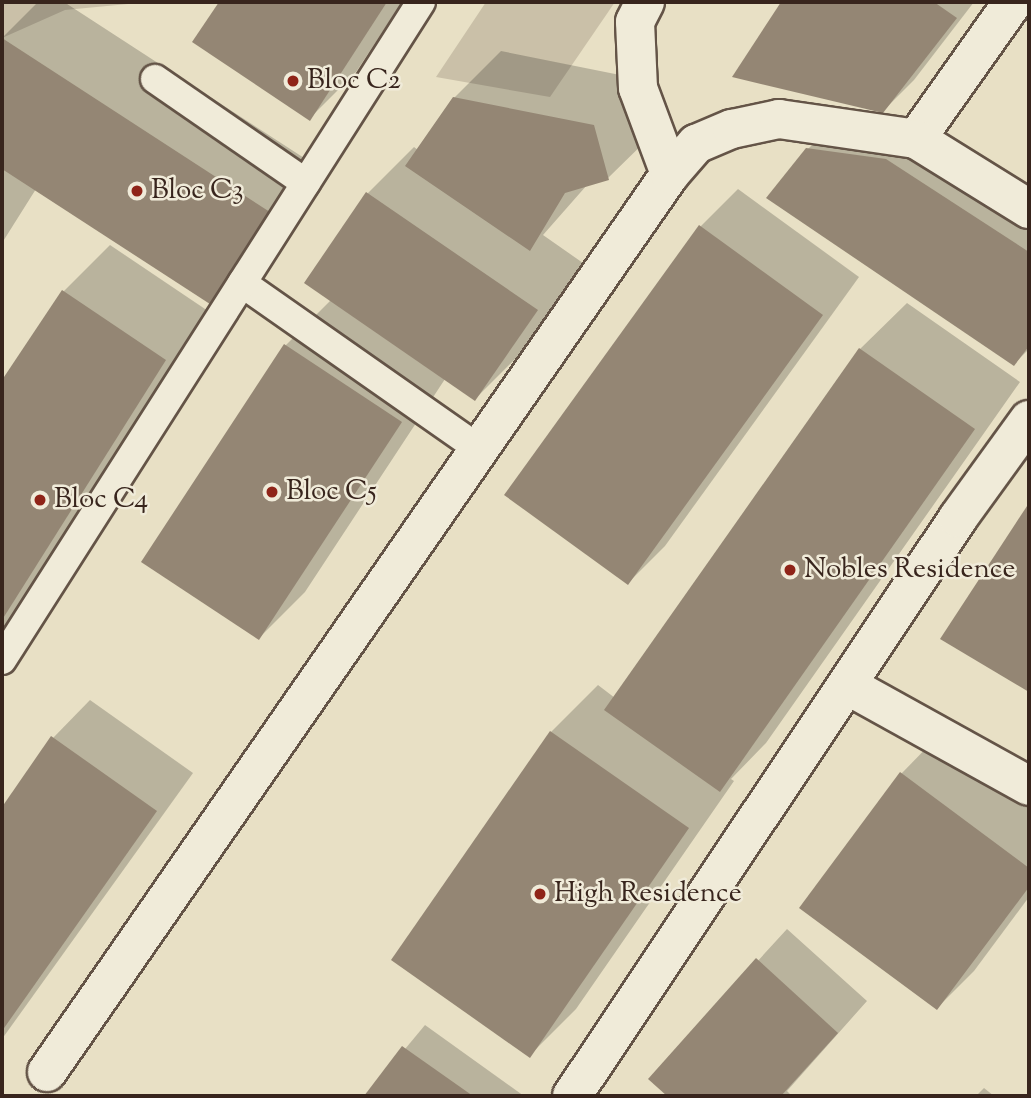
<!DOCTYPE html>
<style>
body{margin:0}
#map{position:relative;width:1031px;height:1098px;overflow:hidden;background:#e8e0c5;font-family:"Sorts Mill Goudy",serif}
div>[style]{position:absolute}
.green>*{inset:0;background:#cac0a8}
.shadow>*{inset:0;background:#0003}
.building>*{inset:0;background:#948674}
.roads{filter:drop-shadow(2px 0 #645447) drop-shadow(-2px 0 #645447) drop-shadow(0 2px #645447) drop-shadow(0 -2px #645447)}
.service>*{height:28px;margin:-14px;padding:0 14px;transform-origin:14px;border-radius:14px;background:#f0ebd9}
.minor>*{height:38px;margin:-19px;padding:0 19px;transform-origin:19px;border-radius:19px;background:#f0ebd9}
.dots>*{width:19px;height:19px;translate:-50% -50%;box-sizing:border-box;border:4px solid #f0ebd9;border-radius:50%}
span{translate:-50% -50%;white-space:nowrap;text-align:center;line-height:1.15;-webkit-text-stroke:5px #f0ebd9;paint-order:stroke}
.poi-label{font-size:28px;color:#38251d}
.left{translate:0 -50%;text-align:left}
.frame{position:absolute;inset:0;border:4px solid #38251d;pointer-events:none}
</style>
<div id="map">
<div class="green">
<div style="clip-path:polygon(2px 2px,149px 2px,65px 10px,2px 38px)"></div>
<div style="clip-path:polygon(486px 2px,615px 2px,550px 97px,436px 77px)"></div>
</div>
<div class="shadow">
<div style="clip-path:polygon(38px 2px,64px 2px,318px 167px,259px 258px,36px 189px,2px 243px,2px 38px)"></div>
<div style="clip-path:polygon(221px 2px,402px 2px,356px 72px,310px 118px,194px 41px)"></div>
<div style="clip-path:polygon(783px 2px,974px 2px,914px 80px,883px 111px,735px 75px)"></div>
<div style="clip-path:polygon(501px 51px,640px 79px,655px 132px,608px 178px,587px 185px,543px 235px,583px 263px,521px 353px,475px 399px,445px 379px,305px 592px,259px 638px,286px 345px,331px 300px,368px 193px,414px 147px,418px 150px,454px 98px)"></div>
<div style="clip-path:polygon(838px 119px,1029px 202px,1029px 349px,1014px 364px,807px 150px)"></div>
<div style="clip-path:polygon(738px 189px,859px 277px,665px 546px,628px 583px,701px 226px)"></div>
<div style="clip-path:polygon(110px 245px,211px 313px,2px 634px,2px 384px,64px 291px)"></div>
<div style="clip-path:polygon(907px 303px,1020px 382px,766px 743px,731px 779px,734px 781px,576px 1009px,530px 1055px,393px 959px,551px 732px,598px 685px,615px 698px,860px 349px)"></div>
<div style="clip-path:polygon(1029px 506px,1029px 690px,942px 638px)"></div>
<div style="clip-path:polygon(90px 700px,193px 773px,2px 1039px,2px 810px,53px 738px)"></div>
<div style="clip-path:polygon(939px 735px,1029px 803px,1029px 897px,974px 971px,937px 1008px,802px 907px,902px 773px)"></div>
<div style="clip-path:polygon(787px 929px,867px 1001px,787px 1091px,792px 1096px,669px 1096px,650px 1079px)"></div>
<div style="clip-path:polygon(425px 1025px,524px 1096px,366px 1096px)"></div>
<div style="clip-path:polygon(984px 1088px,994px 1096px,976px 1096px)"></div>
</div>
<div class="building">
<div style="clip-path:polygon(219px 2px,387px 2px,310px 121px,192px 42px)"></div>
<div style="clip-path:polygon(781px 2px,934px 2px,957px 18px,883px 113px,732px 77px)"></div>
<div style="clip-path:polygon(2px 38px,273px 214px,213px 306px,2px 169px)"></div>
<div style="clip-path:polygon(453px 97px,594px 125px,609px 180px,565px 193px,530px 251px,405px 166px)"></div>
<div style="clip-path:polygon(806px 148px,886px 159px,1029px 252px,1029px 346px,1014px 366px,766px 198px)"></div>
<div style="clip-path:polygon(366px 192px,538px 310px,475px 401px,304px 283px)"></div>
<div style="clip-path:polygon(699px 225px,823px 315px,628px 585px,504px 495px)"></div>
<div style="clip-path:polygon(62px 290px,166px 360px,2px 620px,2px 380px)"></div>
<div style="clip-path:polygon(284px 344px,402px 422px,259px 640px,141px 562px)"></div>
<div style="clip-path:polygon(859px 348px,975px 429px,720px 792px,604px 710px)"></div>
<div style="clip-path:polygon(1029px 503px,1029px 692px,940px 639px)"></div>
<div style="clip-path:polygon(550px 731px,689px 828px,530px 1058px,391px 960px)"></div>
<div style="clip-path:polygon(51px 736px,157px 811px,2px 1031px,2px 807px)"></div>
<div style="clip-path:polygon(900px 772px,1029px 868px,1029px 887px,937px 1010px,799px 908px)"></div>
<div style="clip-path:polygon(756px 958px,838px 1033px,781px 1096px,667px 1096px,648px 1079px)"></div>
<div style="clip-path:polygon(402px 1046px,473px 1096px,364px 1096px)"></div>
</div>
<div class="roads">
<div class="service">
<div style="left:155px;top:79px;width:183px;rotate:34.6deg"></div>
<div style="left:242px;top:283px;width:289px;rotate:35deg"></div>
<div style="left:2px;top:660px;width:780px;rotate:-57.51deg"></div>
</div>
<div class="minor">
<div style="left:645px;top:2px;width:22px;rotate:117deg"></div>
<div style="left:635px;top:22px;width:66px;rotate:87.4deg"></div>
<div style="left:638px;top:88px;width:92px;rotate:69.6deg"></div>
<div style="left:916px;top:139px;width:168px;rotate:-54.7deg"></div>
<div style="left:847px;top:685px;width:208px;rotate:29deg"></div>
<div style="left:47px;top:1072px;width:1093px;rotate:-55.25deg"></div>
<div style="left:670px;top:174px;width:40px;rotate:-49deg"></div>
<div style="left:696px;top:144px;width:39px;rotate:-23deg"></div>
<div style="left:732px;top:129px;width:48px;rotate:-12deg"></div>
<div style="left:779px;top:119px;width:138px;rotate:8.3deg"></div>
<div style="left:916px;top:139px;width:133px;rotate:31.8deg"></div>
<div style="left:572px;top:1096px;width:695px;rotate:-56.26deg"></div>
<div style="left:958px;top:518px;width:121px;rotate:-54.1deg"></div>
</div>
</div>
<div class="dots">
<div style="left:293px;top:81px;background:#8f2418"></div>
<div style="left:137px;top:191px;background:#8f2418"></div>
<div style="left:272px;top:492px;background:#8f2418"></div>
<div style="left:40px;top:500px;background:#8f2418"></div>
<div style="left:790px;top:570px;background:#8f2418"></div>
<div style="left:540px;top:894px;background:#8f2418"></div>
</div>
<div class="poi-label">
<span class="left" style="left:307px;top:81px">Bloc C2</span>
<span class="left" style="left:151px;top:191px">Bloc C3</span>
<span class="left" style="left:286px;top:492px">Bloc C5</span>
<span class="left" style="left:54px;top:500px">Bloc C4</span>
<span class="left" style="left:804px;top:570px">Nobles Residence</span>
<span class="left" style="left:554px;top:894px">High Residence</span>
</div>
<div class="frame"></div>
</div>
